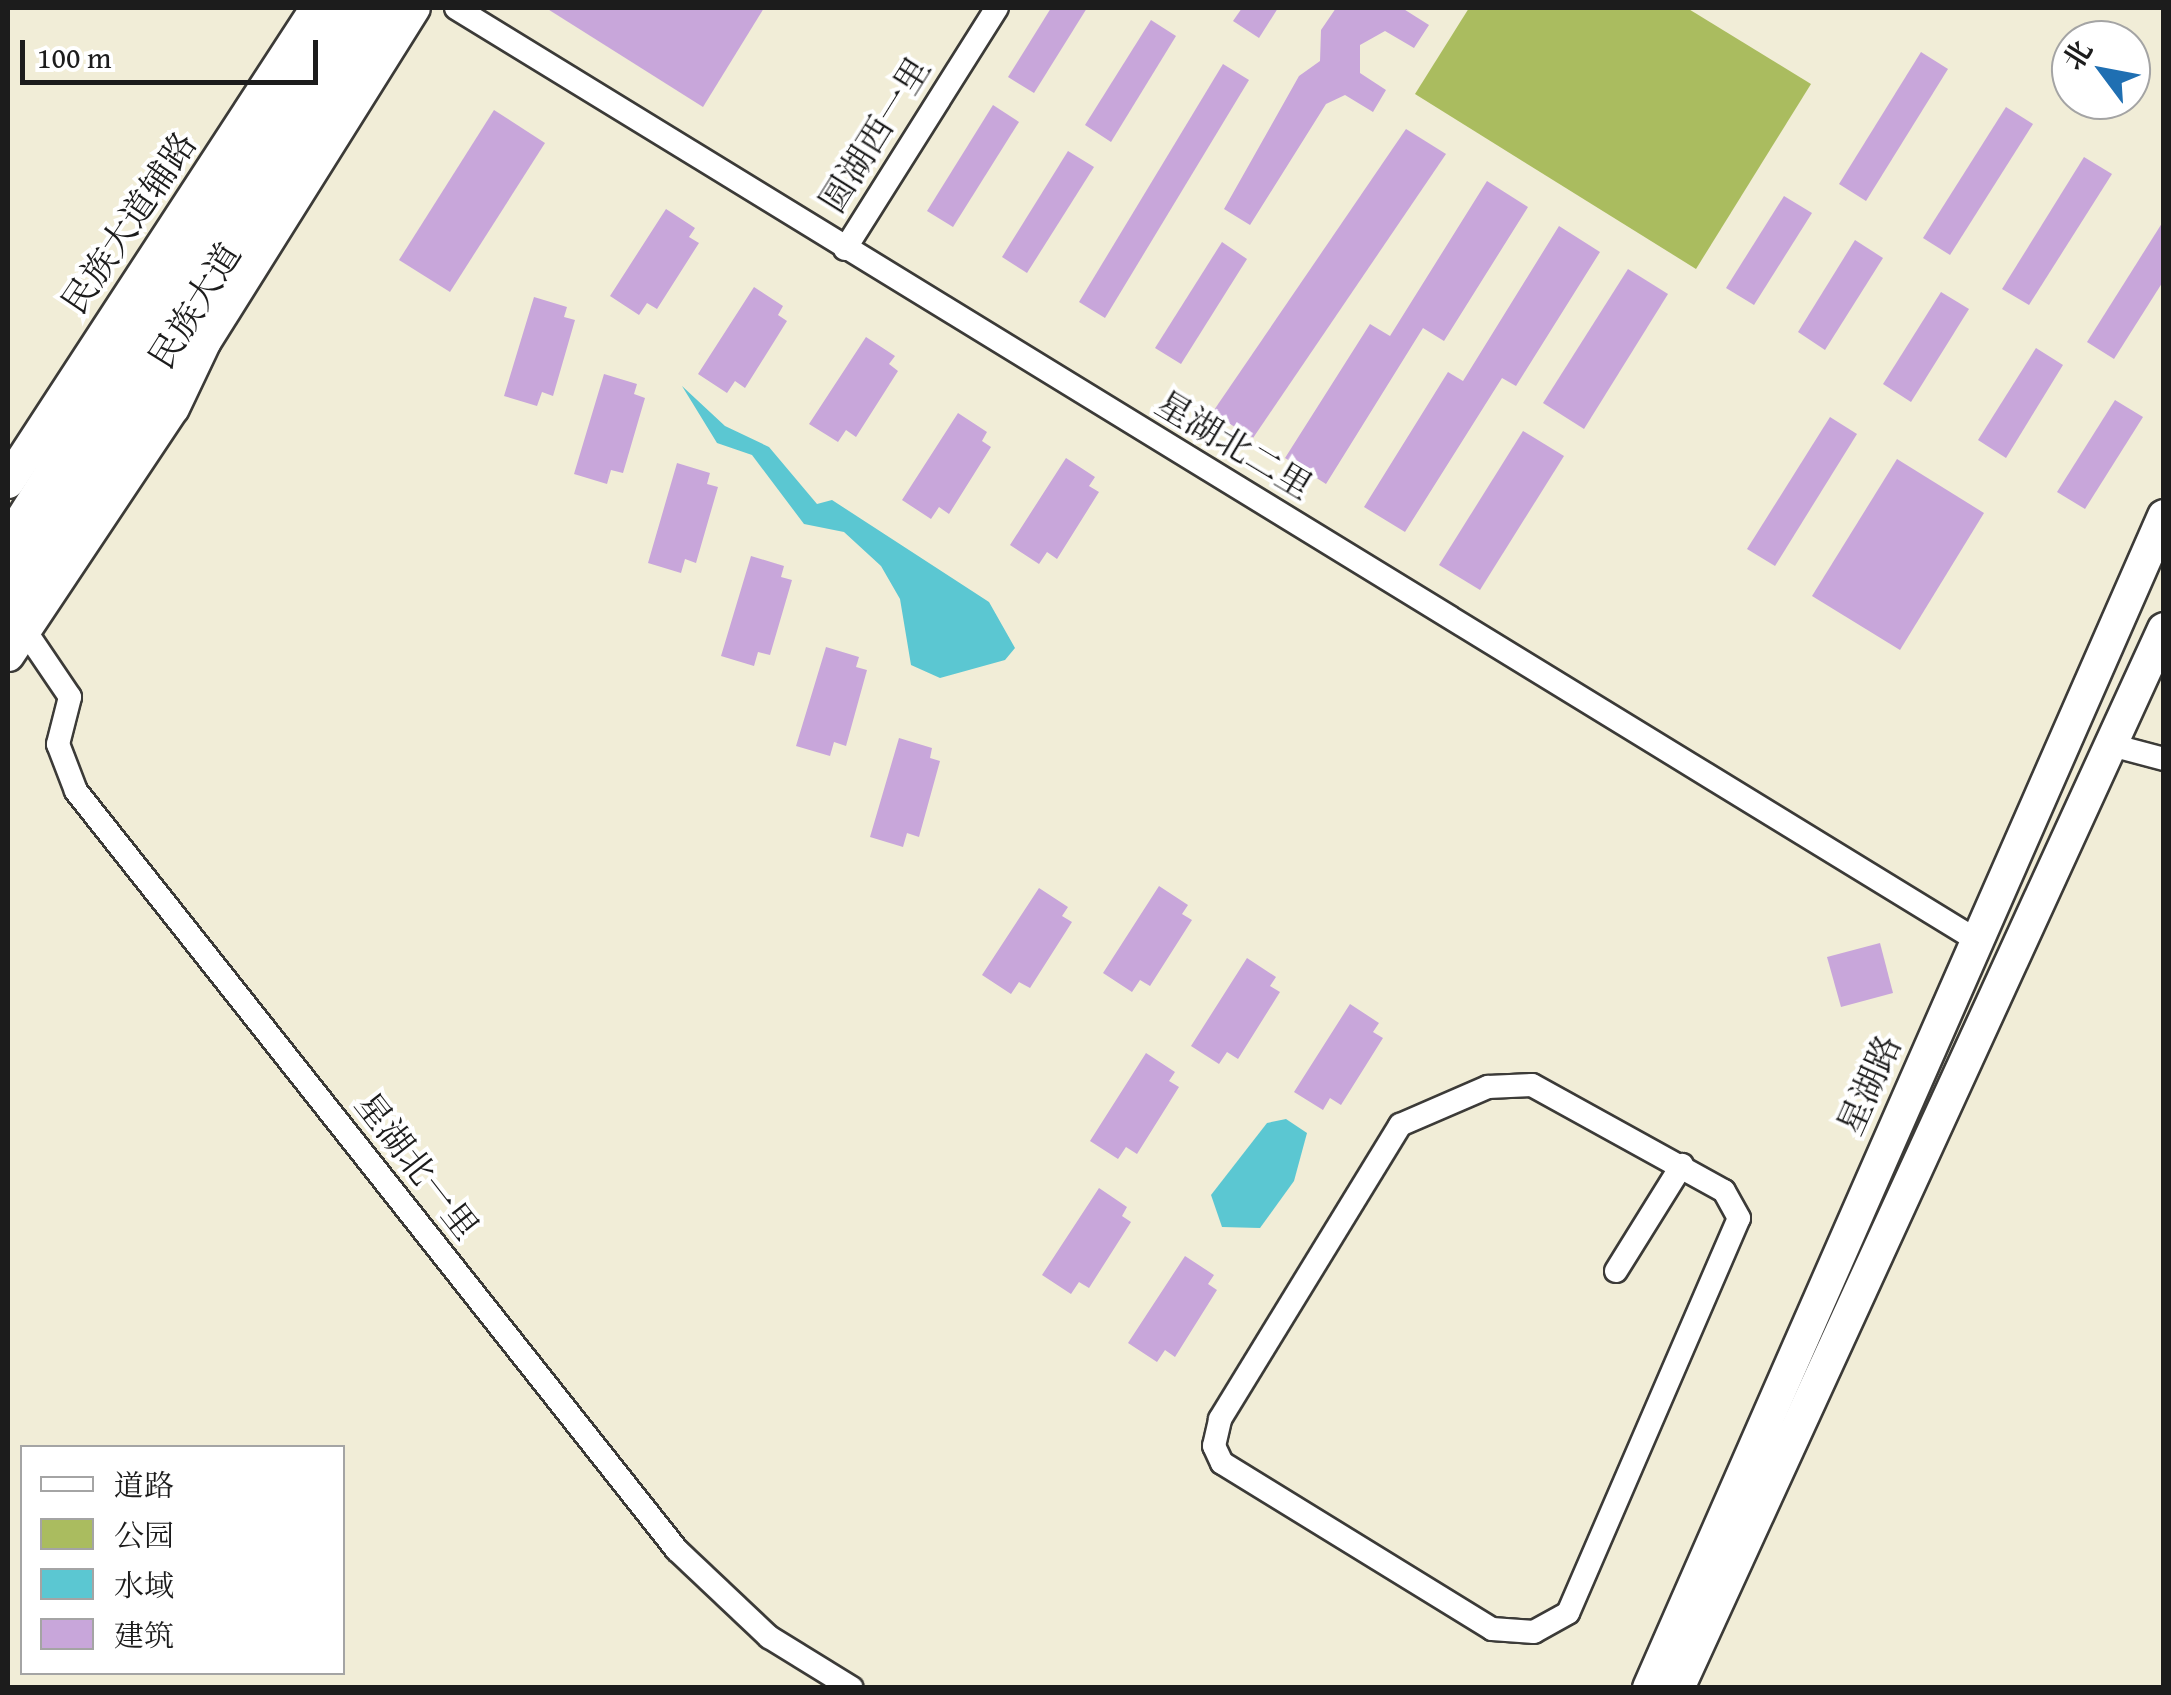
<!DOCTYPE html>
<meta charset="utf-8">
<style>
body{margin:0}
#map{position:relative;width:2171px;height:1695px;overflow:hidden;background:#f1edd7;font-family:"Gentium Book Plus","Noto Serif SC",serif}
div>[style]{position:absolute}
.green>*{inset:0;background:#aabc5f}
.water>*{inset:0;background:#5bc7d2}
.building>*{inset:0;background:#c8a6da}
.roads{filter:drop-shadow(2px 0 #3c3b38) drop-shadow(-2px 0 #3c3b38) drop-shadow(0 2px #3c3b38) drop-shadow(0 -2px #3c3b38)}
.street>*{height:22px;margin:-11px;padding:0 11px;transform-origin:11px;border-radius:11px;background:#fff}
.secondary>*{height:32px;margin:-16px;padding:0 16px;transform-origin:16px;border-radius:16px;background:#fff}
.highway>*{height:40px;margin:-20px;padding:0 20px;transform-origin:20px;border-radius:20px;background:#fff}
span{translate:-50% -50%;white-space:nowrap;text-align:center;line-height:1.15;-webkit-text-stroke:8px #fff;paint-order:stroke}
.street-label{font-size:35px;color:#1c1c1c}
.frame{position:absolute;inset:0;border:10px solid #1c1c1c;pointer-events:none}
.legend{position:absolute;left:20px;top:1445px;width:325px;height:230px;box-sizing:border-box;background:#fff;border:2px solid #a4a4a4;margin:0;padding:12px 18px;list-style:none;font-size:30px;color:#1c1c1c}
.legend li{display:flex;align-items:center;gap:20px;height:50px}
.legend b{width:50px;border:2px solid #a4a4a4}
.north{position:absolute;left:2051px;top:20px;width:100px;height:100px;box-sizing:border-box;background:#fff;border:2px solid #a4a4a4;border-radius:50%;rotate:302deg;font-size:28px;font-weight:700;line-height:40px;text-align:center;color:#1c1c1c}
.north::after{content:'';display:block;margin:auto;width:35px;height:45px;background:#1f6fb2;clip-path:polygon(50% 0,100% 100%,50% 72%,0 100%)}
.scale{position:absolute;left:20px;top:40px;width:298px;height:45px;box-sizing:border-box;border:5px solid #1c1c1c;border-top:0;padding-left:12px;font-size:30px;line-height:35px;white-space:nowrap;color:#1c1c1c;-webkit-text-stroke:8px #fff;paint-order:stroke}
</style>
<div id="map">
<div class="green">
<div style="clip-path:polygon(1469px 8px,1687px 8px,1811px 84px,1696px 269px,1415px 94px)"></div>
</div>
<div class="water">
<div style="clip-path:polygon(682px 386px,725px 426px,769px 447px,817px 504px,832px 500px,989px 602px,1015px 648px,1005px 660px,940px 678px,911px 665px,900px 599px,881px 566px,844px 532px,804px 524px,752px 455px,717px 443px)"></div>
<div style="clip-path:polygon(1286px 1119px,1307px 1133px,1294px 1181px,1260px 1228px,1222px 1227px,1211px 1195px,1267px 1123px)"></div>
</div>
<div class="building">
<div style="clip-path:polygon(546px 8px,764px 8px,703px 107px)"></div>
<div style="clip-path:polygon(1051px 8px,1087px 8px,1034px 93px,1008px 77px)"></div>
<div style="clip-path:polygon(1242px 8px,1278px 8px,1259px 38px,1233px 21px)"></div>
<div style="clip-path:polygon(1336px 8px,1402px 8px,1429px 25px,1414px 48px,1385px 31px,1360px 45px,1360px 73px,1386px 90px,1373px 112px,1345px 95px,1326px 104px,1250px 225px,1224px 209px,1299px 76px,1320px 61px,1321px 30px)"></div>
<div style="clip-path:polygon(1151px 20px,1176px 36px,1111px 142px,1085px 125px)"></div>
<div style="clip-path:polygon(1921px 52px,1948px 69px,1866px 201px,1839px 184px)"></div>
<div style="clip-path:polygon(1223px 64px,1249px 80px,1105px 318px,1079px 302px)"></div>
<div style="clip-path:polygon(993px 105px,1019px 122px,953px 227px,927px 211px)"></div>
<div style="clip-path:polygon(2006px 107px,2033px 124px,1950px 255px,1923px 238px)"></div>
<div style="clip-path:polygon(494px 110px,545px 143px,450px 292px,399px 260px)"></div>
<div style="clip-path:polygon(1406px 129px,1446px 154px,1253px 438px,1212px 413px)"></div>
<div style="clip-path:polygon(1068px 151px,1094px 167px,1027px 273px,1002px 257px)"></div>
<div style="clip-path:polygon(2084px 157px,2112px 174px,2029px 305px,2002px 289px)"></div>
<div style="clip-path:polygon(1487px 181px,1528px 207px,1444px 341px,1423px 328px,1326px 484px,1285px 458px,1370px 324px,1390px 336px)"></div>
<div style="clip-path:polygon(1784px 196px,1812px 213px,1754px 305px,1726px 288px)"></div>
<div style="clip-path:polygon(666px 209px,695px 228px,689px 237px,699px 243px,657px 309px,647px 303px,639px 315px,610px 296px)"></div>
<div style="clip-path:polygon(2164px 220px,2164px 280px,2114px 359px,2087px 342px)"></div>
<div style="clip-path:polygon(1559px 226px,1600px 252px,1516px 386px,1502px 378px,1405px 532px,1364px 507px,1448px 372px,1463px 381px)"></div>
<div style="clip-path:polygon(1855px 240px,1883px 258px,1825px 350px,1798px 332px)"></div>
<div style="clip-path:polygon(1222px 242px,1247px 259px,1181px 364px,1155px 348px)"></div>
<div style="clip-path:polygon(1628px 269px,1668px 294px,1584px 429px,1543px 403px)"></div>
<div style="clip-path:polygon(754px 287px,783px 306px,778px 315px,787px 321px,745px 388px,735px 381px,727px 393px,698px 374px)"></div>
<div style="clip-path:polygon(1941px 292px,1969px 309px,1911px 402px,1883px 384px)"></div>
<div style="clip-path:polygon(534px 297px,567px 307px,564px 317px,575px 320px,553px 396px,542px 392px,537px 406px,504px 396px)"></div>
<div style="clip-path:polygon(866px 337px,895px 356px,889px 364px,898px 371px,856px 437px,846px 430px,838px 442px,809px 424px)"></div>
<div style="clip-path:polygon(2036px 348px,2063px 365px,2006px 458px,1978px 440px)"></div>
<div style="clip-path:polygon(604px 374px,637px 384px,634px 394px,645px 398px,623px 473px,611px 470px,607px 484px,574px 474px)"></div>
<div style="clip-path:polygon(2115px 400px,2143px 417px,2085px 509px,2057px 492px)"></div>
<div style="clip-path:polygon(958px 413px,987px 432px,982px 441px,991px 447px,949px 514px,939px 507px,931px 519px,902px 500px)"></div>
<div style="clip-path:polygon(1830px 417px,1857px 434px,1775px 566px,1747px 549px)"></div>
<div style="clip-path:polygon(1523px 431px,1564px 456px,1480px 590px,1439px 565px)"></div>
<div style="clip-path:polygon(1066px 458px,1095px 477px,1089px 486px,1099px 492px,1057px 559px,1047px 552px,1039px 564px,1010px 545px)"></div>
<div style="clip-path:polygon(1897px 459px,1984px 513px,1900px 650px,1812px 596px)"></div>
<div style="clip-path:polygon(677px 463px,710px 473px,707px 484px,718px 487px,696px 563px,685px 559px,681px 573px,648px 563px)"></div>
<div style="clip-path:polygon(751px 556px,784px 566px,781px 577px,792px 580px,770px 655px,758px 652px,754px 666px,721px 656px)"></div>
<div style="clip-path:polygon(826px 647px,859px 657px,856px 667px,867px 670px,846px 746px,834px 742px,830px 756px,796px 746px)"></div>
<div style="clip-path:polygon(899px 738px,932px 748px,930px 758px,940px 761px,919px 837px,907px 833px,903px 847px,870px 837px)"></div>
<div style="clip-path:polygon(1159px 886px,1188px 905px,1182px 914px,1192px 920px,1150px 986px,1140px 980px,1132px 992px,1103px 973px)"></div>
<div style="clip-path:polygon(1039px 888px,1068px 907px,1062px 916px,1072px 922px,1030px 988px,1019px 982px,1011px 994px,982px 975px)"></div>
<div style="clip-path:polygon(1880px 943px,1893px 993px,1841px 1007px,1827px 957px)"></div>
<div style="clip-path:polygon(1247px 958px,1276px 977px,1270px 986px,1280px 992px,1238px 1059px,1227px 1052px,1219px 1064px,1191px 1046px)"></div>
<div style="clip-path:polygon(1350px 1004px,1379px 1023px,1373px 1032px,1383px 1038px,1341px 1105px,1330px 1098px,1323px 1110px,1294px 1092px)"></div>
<div style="clip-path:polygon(1146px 1053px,1175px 1072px,1169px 1081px,1179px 1087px,1137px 1154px,1126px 1147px,1118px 1159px,1090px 1141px)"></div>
<div style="clip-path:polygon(1099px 1188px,1127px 1207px,1122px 1216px,1131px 1222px,1089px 1288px,1079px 1282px,1071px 1294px,1042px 1275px)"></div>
<div style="clip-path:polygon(1185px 1256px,1214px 1275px,1208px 1284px,1217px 1290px,1175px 1357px,1165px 1350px,1157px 1362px,1128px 1343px)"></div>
</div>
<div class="roads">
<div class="street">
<div style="left:456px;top:8px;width:1783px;rotate:31.51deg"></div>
<div style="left:845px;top:249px;width:285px;rotate:-57.8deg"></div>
<div style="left:24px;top:629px;width:82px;rotate:55.9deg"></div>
<div style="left:70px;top:697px;width:49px;rotate:104.3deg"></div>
<div style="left:58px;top:744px;width:50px;rotate:69deg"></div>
<div style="left:76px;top:791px;width:968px;rotate:51.63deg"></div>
<div style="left:677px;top:1550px;width:127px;rotate:43.4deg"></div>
<div style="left:769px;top:1637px;width:97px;rotate:31.6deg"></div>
<div style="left:2111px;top:745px;width:55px;rotate:14.8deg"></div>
<div style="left:1532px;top:1085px;width:219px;rotate:28.9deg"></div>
<div style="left:1724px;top:1191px;width:31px;rotate:61deg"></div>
<div style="left:1739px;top:1218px;width:430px;rotate:113.4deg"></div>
<div style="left:1568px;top:1613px;width:39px;rotate:151deg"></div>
<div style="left:1534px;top:1632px;width:42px;rotate:-175.9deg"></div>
<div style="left:1492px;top:1629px;width:317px;rotate:-148.4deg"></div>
<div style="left:1222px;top:1463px;width:19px;rotate:-115deg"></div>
<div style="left:1214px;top:1446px;width:28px;rotate:-77deg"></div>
<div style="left:1220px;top:1419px;width:345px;rotate:-58.5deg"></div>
<div style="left:1400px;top:1125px;width:96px;rotate:-23.4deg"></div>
<div style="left:1488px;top:1087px;width:44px;rotate:-2.6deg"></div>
<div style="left:1616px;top:1271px;width:125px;rotate:-58.1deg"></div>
</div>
<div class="secondary">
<div style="left:8px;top:482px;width:566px;rotate:-56.9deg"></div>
<div style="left:8px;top:655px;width:297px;rotate:-56.3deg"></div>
<div style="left:173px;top:408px;width:74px;rotate:-64.5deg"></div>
<div style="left:205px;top:341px;width:393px;rotate:-57.9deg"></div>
<div style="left:1649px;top:1688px;width:1280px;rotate:-66.28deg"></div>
<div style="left:1678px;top:1688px;width:1165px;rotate:-65.35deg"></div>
</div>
<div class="highway">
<div style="left:8px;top:549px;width:639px;rotate:-57.85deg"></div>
<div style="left:8px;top:605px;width:705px;rotate:-57.87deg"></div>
</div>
</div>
<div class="street-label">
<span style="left:875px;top:135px;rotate:-58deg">圆湖西一里</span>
<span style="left:129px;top:223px;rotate:-56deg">民族大道辅路</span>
<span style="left:195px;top:306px;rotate:-58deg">民族大道</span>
<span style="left:1234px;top:445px;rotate:31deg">星湖北二里</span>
<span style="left:1869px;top:1085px;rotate:-66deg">星湖路</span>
<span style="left:417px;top:1166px;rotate:52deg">星湖北一里</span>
</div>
<div class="frame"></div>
<ul class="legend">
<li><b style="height:12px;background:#fff"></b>道路</li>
<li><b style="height:28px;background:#aabc5f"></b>公园</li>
<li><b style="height:28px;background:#5bc7d2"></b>水域</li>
<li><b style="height:28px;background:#c8a6da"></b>建筑</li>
</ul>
<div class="north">北</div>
<div class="scale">100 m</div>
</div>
